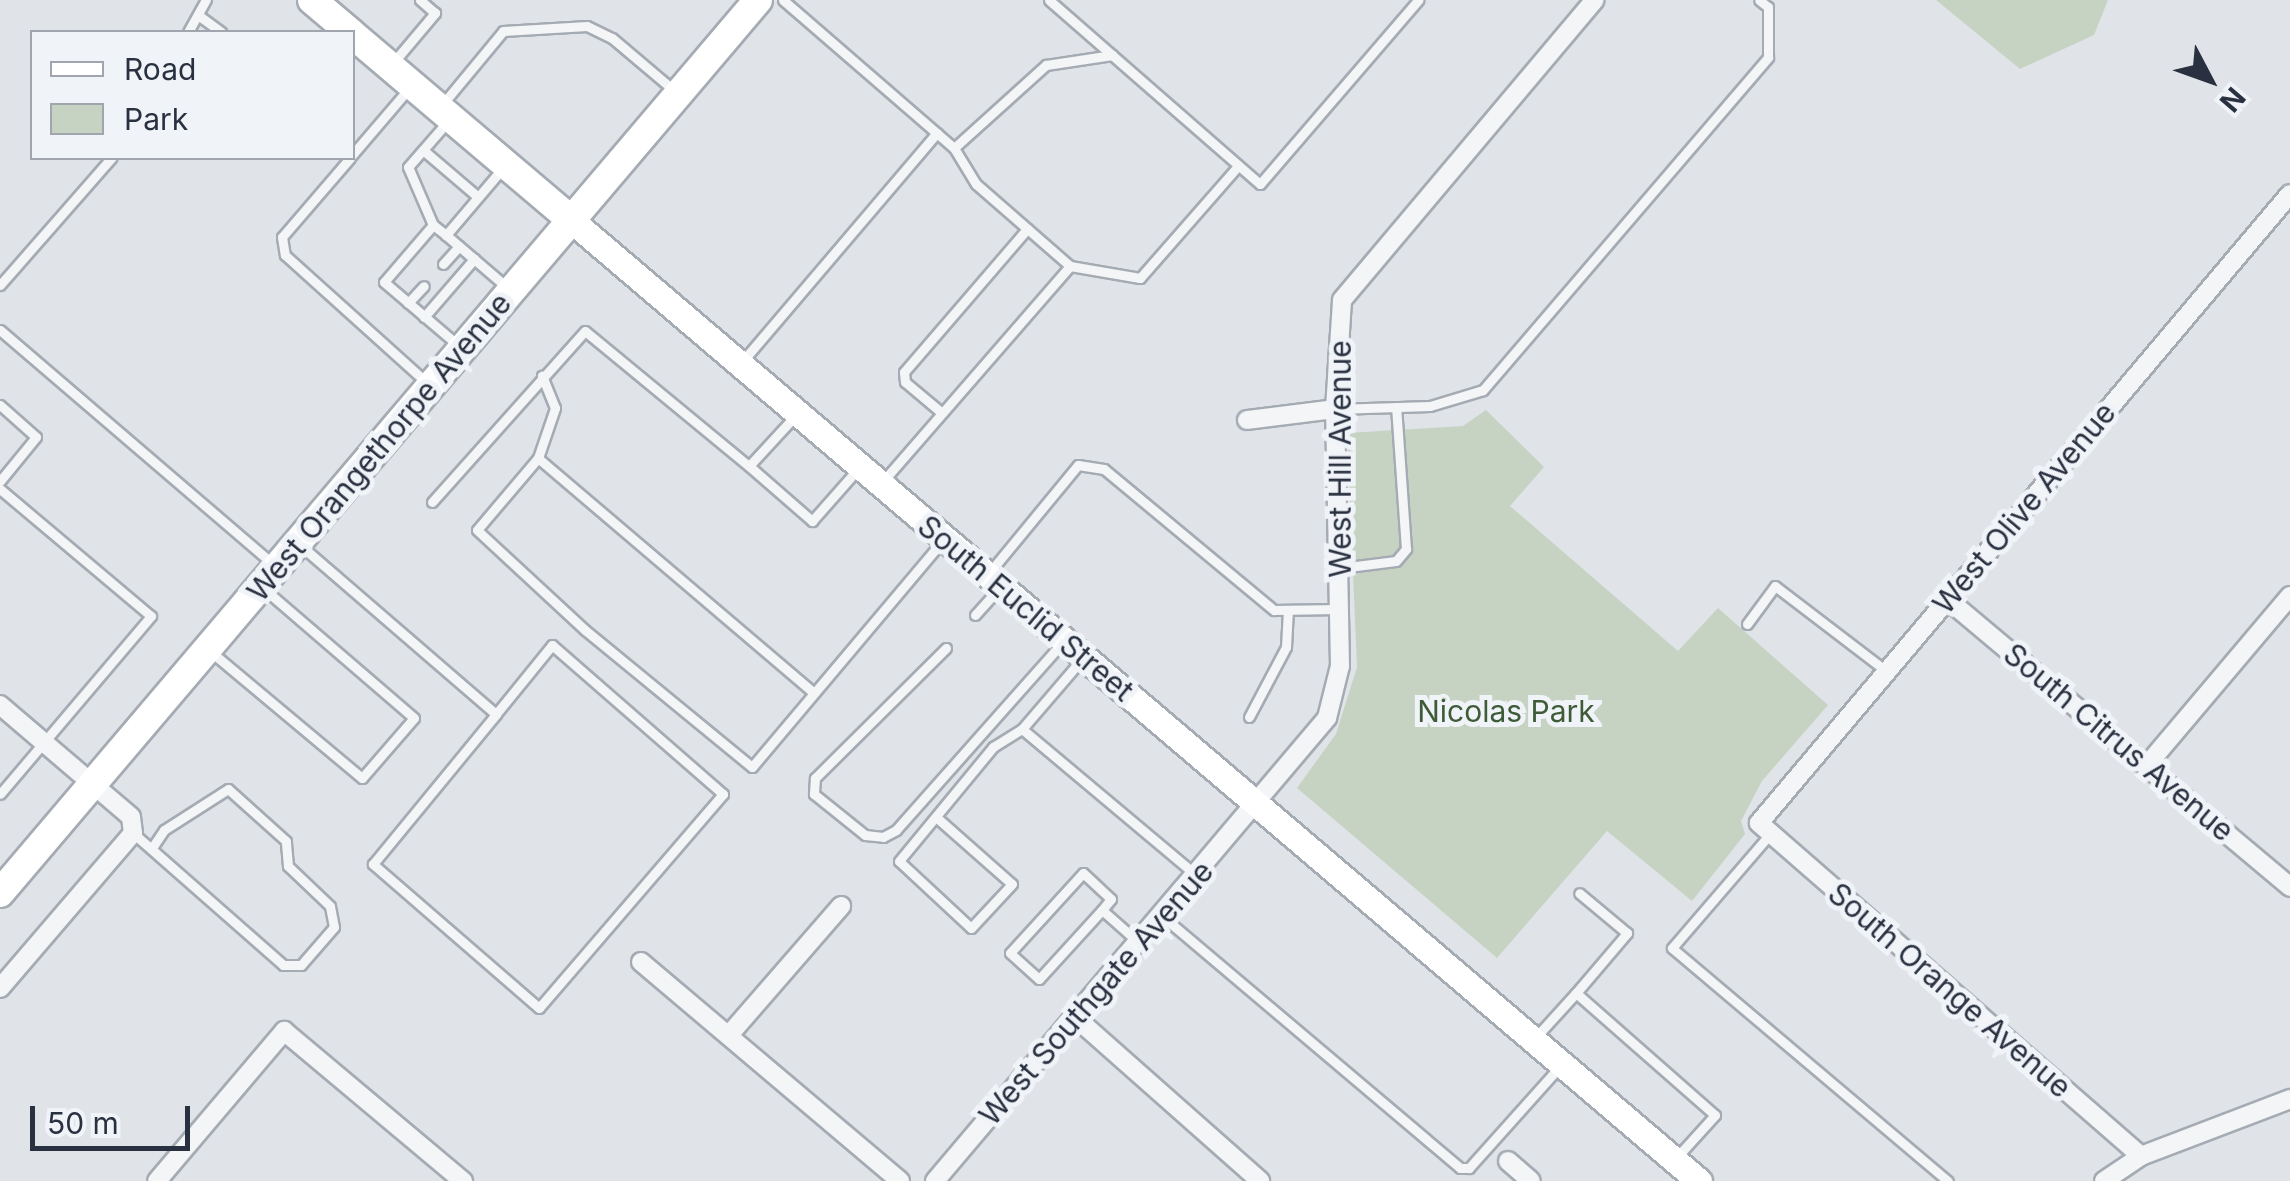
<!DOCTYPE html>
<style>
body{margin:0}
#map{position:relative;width:2290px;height:1181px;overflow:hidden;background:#e0e4e9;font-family:Inter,sans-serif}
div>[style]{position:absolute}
.green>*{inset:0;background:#c6d3c2}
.roads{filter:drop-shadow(2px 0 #a5abb3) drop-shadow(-2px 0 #a5abb3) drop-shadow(0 2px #a5abb3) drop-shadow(0 -2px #a5abb3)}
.service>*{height:9px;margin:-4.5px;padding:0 4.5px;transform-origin:4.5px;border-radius:4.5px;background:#f3f5f7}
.minor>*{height:18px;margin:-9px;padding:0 9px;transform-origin:9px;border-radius:9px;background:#f3f5f7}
.secondary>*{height:25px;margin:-12.5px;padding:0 12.5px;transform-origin:12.5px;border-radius:12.5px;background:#fff}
.primary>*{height:28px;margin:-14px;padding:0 14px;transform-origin:14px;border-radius:14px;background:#fff}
span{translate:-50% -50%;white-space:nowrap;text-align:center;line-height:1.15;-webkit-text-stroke:10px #f0f3f7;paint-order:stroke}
.street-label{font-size:30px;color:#293141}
.park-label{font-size:30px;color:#3d5c37}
.legend{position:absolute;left:30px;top:30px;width:325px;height:130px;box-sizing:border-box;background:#f0f3f7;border:2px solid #a0a5ae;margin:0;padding:12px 18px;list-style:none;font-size:30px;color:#293141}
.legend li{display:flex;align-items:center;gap:20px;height:50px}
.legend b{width:50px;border:2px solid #a0a5ae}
.north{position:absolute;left:2160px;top:30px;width:100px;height:100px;-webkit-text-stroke:8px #f0f3f7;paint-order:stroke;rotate:131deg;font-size:28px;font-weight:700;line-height:40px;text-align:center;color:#293141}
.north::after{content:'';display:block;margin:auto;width:35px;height:45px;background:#293141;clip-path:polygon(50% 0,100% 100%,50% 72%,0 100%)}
.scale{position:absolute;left:30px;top:1106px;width:160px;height:45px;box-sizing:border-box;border:5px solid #293141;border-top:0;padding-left:12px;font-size:30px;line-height:35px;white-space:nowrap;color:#293141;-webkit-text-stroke:8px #f0f3f7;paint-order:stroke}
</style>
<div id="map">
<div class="green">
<div style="clip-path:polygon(1936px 0,2108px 0,2094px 35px,2020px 69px)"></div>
<div style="clip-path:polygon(1486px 410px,1544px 467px,1510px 506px,1678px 651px,1718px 608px,1828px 705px,1762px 781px,1741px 821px,1745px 834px,1692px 901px,1607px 831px,1497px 958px,1297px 788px,1336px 734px,1357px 667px,1347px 433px,1463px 426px)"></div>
</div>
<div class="roads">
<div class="service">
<div style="left:783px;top:0;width:226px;rotate:40.9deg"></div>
<div style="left:954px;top:148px;width:42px;rotate:58.6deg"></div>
<div style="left:976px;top:184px;width:125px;rotate:41.1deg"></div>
<div style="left:1070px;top:266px;width:284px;rotate:131deg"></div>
<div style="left:1049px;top:0;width:280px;rotate:41.1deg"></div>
<div style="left:1260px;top:184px;width:243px;rotate:-49.3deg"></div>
<div style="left:198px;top:15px;width:29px;rotate:36deg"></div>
<div style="left:188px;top:32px;width:37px;rotate:-61deg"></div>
<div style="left:392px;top:64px;width:67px;rotate:-49.9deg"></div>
<div style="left:435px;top:13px;width:20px;rotate:-139deg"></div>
<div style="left:441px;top:106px;width:97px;rotate:-50.4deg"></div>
<div style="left:503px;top:31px;width:84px;rotate:-3.4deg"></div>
<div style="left:587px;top:26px;width:28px;rotate:26deg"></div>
<div style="left:612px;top:38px;width:85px;rotate:40.2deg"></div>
<div style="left:954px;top:148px;width:124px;rotate:-42.1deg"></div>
<div style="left:1046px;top:65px;width:67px;rotate:-8.6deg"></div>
<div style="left:423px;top:150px;width:72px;rotate:40.5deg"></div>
<div style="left:352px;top:155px;width:89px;rotate:-49.5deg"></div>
<div style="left:350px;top:158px;width:104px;rotate:130.7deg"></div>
<div style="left:282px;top:237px;width:18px;rotate:81deg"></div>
<div style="left:285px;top:255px;width:190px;rotate:42deg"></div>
<div style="left:502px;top:169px;width:87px;rotate:130.3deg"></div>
<div style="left:446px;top:235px;width:83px;rotate:40.6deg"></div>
<div style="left:433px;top:225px;width:63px;rotate:-113.3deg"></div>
<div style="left:408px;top:167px;width:62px;rotate:-48.9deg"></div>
<div style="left:446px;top:235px;width:16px;rotate:-142deg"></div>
<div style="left:433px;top:225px;width:75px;rotate:130.7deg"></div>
<div style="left:384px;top:282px;width:100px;rotate:40.5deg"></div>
<div style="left:443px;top:264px;width:24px;rotate:-48deg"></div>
<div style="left:1070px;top:266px;width:71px;rotate:9.7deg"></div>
<div style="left:1140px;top:278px;width:149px;rotate:-48.8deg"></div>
<div style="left:0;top:285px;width:169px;rotate:-48.8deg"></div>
<div style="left:408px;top:303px;width:23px;rotate:-47deg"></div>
<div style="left:424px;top:317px;width:77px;rotate:-49.2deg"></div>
<div style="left:0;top:330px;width:362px;rotate:40.6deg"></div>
<div style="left:741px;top:363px;width:302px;rotate:-49.6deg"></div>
<div style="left:0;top:405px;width:48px;rotate:41.6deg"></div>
<div style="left:36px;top:437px;width:57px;rotate:129.3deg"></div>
<div style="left:1335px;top:409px;width:95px;rotate:-1.8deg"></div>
<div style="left:1430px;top:406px;width:55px;rotate:-16.8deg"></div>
<div style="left:1483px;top:390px;width:438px;rotate:-49.4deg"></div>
<div style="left:1768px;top:57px;width:50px;rotate:-90deg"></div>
<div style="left:1768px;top:7px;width:11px;rotate:-142deg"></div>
<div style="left:942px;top:413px;width:48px;rotate:-140deg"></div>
<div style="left:905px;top:382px;width:10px;rotate:-96deg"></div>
<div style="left:904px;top:372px;width:189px;rotate:-49.3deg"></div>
<div style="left:795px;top:416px;width:68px;rotate:132.6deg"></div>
<div style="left:749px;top:466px;width:84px;rotate:41.1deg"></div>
<div style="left:812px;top:521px;width:68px;rotate:-48.6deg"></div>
<div style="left:538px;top:458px;width:53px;rotate:-71.2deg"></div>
<div style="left:555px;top:408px;width:35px;rotate:-112deg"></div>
<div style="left:0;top:489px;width:197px;rotate:40.1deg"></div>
<div style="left:151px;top:616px;width:233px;rotate:130.3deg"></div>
<div style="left:432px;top:502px;width:229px;rotate:-48.2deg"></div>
<div style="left:585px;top:331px;width:212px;rotate:39.5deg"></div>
<div style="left:300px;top:545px;width:259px;rotate:40.8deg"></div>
<div style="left:496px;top:714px;width:89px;rotate:-50.9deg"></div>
<div style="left:552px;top:645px;width:227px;rotate:41.1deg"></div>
<div style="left:723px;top:794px;width:282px;rotate:130.7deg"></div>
<div style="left:539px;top:1008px;width:220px;rotate:-139.1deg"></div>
<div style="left:373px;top:864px;width:194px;rotate:-50.6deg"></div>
<div style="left:1340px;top:568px;width:56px;rotate:-7.1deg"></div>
<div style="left:1396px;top:561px;width:16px;rotate:-50deg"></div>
<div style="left:1406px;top:549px;width:142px;rotate:-94deg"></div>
<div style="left:989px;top:573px;width:140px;rotate:-50.5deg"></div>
<div style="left:1078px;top:465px;width:26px;rotate:9deg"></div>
<div style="left:1104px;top:469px;width:221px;rotate:39.7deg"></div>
<div style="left:1274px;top:610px;width:66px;rotate:-0.9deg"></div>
<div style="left:975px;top:615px;width:38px;rotate:-48deg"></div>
<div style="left:1747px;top:624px;width:47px;rotate:-53.6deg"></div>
<div style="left:1775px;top:586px;width:140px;rotate:37.4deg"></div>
<div style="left:946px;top:648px;width:185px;rotate:135.2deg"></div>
<div style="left:815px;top:778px;width:16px;rotate:94deg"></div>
<div style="left:814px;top:794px;width:65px;rotate:38.8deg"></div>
<div style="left:865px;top:835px;width:18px;rotate:6deg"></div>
<div style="left:883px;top:837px;width:15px;rotate:-28deg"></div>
<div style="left:896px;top:830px;width:250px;rotate:-48.4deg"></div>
<div style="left:210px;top:651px;width:198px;rotate:39.9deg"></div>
<div style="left:362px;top:778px;width:79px;rotate:-49.1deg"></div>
<div style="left:414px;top:718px;width:196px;rotate:-139.3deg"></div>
<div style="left:814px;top:693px;width:362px;rotate:-139.6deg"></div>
<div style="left:538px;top:458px;width:94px;rotate:130.3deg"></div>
<div style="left:477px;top:530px;width:147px;rotate:42.8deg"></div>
<div style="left:585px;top:630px;width:216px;rotate:39.4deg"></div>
<div style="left:752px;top:767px;width:297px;rotate:-49.9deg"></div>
<div style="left:1249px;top:717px;width:79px;rotate:-62.1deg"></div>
<div style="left:1286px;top:647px;width:33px;rotate:-87deg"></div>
<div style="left:1022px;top:729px;width:226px;rotate:40deg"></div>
<div style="left:936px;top:817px;width:101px;rotate:41.4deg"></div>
<div style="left:1012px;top:884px;width:60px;rotate:133deg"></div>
<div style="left:971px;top:928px;width:98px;rotate:-137.1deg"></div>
<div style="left:899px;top:861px;width:148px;rotate:-50.5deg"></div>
<div style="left:993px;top:747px;width:34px;rotate:-32deg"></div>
<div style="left:1022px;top:729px;width:92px;rotate:-49.4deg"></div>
<div style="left:133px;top:833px;width:200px;rotate:41.3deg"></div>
<div style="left:283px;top:965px;width:18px"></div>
<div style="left:301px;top:965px;width:50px;rotate:-49deg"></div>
<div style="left:334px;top:927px;width:21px;rotate:-101deg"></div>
<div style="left:330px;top:906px;width:58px;rotate:-136.4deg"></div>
<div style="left:288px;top:866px;width:25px;rotate:-95deg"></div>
<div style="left:286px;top:841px;width:78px;rotate:-138.1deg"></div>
<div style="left:228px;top:789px;width:76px;rotate:147.4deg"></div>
<div style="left:164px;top:830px;width:22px;rotate:124deg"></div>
<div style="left:1770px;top:834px;width:150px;rotate:130.7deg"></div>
<div style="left:1672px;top:948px;width:361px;rotate:40.2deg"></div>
<div style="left:1102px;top:910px;width:14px;rotate:-51deg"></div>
<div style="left:1111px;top:899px;width:38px;rotate:-137deg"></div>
<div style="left:1083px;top:873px;width:108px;rotate:132.4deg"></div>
<div style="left:1010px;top:953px;width:39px;rotate:42deg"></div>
<div style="left:1039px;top:979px;width:93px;rotate:-47.6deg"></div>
<div style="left:1102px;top:910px;width:47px;rotate:41.5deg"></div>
<div style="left:1162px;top:916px;width:390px;rotate:40.2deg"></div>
<div style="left:1460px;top:1168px;width:9px"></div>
<div style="left:1469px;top:1168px;width:138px;rotate:-48.2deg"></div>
<div style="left:1576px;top:993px;width:79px;rotate:-49.6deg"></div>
<div style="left:1627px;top:933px;width:62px;rotate:-140.2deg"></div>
<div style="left:1535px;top:1038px;width:61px;rotate:-47.7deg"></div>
<div style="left:1576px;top:993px;width:185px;rotate:41.3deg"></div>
<div style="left:1715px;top:1115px;width:58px;rotate:132.2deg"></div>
</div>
<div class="minor">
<div style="left:1247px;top:420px;width:89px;rotate:-7.1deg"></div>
<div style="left:1947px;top:599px;width:448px;rotate:40deg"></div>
<div style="left:0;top:705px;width:172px;rotate:40.5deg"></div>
<div style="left:131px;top:817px;width:16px;rotate:83deg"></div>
<div style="left:133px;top:833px;width:204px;rotate:130.6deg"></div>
<div style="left:2148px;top:764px;width:220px;rotate:-49.8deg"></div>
<div style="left:641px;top:962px;width:339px;rotate:40.2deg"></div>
<div style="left:1076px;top:1018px;width:246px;rotate:41.5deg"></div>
<div style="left:729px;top:1035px;width:171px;rotate:-49deg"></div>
<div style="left:2141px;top:1156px;width:507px;rotate:-138.92deg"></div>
<div style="left:1759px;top:823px;width:823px;rotate:-49.83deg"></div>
<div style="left:1508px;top:1161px;width:30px;rotate:41deg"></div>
<div style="left:157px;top:1181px;width:197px;rotate:-49.7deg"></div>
<div style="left:284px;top:1031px;width:234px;rotate:40deg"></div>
<div style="left:935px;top:1181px;width:607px;rotate:-49.75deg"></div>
<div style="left:1327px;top:718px;width:54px;rotate:-76deg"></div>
<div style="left:1340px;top:666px;width:257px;rotate:-91.1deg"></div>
<div style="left:1335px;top:409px;width:109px;rotate:-86.3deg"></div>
<div style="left:1342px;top:300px;width:392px;rotate:-49.9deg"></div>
<div style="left:2104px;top:1181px;width:45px;rotate:-34deg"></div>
<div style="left:2141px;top:1156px;width:160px;rotate:-20.9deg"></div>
</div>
<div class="secondary">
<div style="left:571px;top:220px;width:1482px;rotate:40.43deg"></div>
</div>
<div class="primary">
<div style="left:312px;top:0;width:50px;rotate:40.1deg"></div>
<div style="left:352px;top:34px;width:287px;rotate:40.3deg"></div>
<div style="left:0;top:893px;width:1171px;rotate:-49.67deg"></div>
</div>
</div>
<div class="street-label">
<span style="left:379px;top:447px;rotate:-50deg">West Orangethorpe Avenue</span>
<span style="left:1340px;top:459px;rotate:-90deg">West Hill Avenue</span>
<span style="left:2024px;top:508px;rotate:-50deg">West Olive Avenue</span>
<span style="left:1026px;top:608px;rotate:40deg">South Euclid Street</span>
<span style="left:2119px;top:742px;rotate:40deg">South Citrus Avenue</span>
<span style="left:1950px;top:990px;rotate:41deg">South Orange Avenue</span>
<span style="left:1096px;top:993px;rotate:-49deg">West Southgate Avenue</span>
</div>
<div class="park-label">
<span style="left:1506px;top:711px">Nicolas Park</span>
</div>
<ul class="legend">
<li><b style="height:12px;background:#fff"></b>Road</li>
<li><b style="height:28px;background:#c6d3c2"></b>Park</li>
</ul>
<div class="north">N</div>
<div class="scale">50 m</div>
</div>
